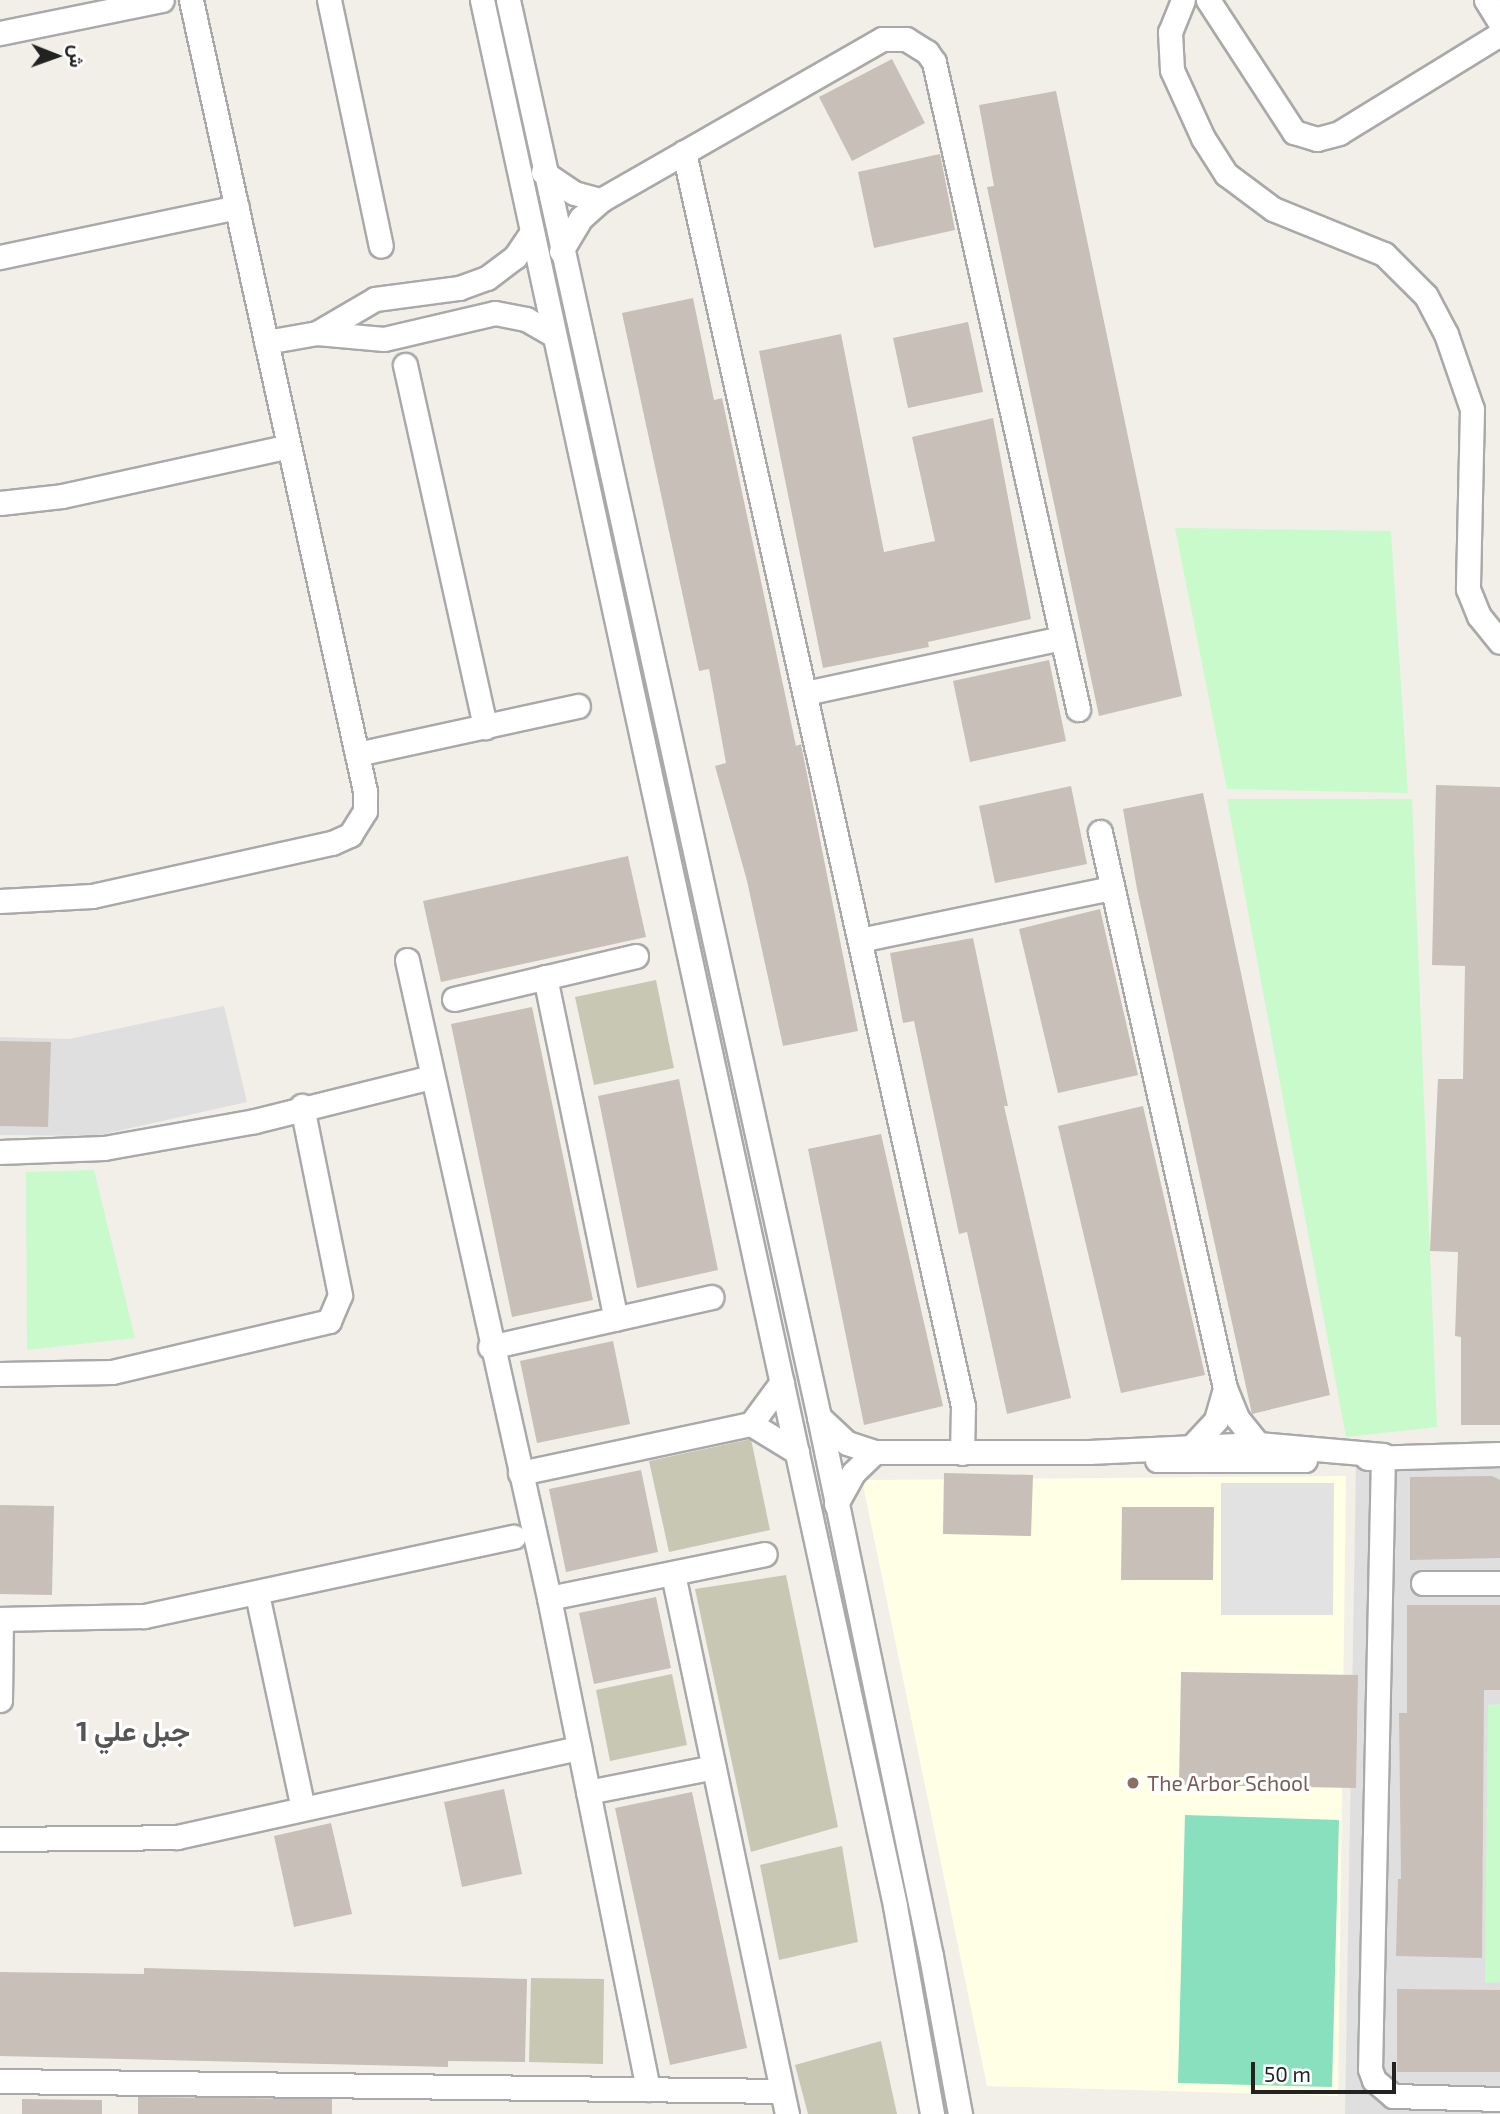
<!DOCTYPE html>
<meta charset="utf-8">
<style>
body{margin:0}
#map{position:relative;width:1500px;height:2114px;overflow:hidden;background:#f2efe9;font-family:"Exo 2",Vazirmatn,sans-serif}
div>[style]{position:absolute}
.residential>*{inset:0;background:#e0dfdf}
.education>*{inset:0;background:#ffffe5}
.construction>*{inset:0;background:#c7c7b4}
.park>*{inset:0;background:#c8facc}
.pitch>*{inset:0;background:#88e0be}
.parking>*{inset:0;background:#e2e2e2}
.building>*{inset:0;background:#c7bfb8}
.roads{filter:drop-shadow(2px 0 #a9a9a9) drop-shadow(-2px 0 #a9a9a9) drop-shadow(0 2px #a9a9a9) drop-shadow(0 -2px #a9a9a9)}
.minor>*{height:23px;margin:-11.5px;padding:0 11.5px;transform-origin:11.5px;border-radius:11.5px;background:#fff}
.dots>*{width:19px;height:19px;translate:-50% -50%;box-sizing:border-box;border:4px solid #fff;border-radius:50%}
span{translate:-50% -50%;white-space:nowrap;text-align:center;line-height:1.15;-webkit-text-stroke:6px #fff;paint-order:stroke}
.education-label{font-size:21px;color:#785e54}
.left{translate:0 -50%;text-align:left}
.district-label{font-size:28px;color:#555;font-weight:700}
.north{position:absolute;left:21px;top:21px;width:70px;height:70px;-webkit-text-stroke:5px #fff;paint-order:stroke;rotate:91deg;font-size:19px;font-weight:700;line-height:28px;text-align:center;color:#222}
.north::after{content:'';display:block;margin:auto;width:24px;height:32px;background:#222;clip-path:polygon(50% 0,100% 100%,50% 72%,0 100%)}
.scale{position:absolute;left:1251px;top:2062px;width:145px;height:32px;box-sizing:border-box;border:4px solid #222;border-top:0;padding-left:9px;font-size:21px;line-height:24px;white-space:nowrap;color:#222;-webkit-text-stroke:5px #fff;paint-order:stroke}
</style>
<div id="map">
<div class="residential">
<div style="clip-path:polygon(224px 1006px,247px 1102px,95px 1136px,0 1135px,0 1037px,69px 1039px)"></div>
<div style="clip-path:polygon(1356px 1465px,1500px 1466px,1500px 2114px,1345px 2114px)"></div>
</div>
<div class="education">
<div style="clip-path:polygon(1346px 1476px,1338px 2096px,987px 2086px,862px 1480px)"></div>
</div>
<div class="construction">
<div style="clip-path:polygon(656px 980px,674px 1068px,594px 1085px,575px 997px)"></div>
<div style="clip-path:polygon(751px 1439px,770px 1530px,669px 1552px,649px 1461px)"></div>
<div style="clip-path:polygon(786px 1575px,838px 1827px,751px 1852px,695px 1589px)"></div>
<div style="clip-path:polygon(672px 1674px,687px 1745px,610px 1761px,596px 1690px)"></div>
<div style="clip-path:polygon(842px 1846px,858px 1942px,779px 1960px,760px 1865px)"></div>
<div style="clip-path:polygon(531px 1978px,604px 1979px,603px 2064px,529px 2062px)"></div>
<div style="clip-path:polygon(881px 2041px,897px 2114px,808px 2114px,795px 2065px)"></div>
</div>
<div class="park">
<div style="clip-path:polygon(1175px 528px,1391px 531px,1408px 793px,1227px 789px)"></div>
<div style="clip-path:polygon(1227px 799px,1412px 799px,1437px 1427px,1346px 1437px)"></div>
<div style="clip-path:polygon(94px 1170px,135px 1338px,27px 1350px,26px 1172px)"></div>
<div style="clip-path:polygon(1500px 1704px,1500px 1982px,1485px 1983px,1488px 1705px)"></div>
</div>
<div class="pitch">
<div style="clip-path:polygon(1185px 1815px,1339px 1820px,1332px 2087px,1178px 2083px)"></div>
</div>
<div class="parking">
<div style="clip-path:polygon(1221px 1483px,1334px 1483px,1333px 1615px,1221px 1615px)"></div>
</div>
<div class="building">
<div style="clip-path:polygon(892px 59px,925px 123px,852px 161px,819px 97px)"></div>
<div style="clip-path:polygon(1056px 91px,1182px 696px,1099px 716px,987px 187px,994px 186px,979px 105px)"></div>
<div style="clip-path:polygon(940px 154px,955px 230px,874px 248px,858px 172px)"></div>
<div style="clip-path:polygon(693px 298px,714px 400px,722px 398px,796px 746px,801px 744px,858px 1031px,783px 1046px,747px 881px,715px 766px,726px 763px,709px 669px,699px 671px,622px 313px)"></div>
<div style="clip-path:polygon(968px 322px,983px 392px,908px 408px,893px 338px)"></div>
<div style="clip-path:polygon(841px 334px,884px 552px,935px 541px,912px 437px,993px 418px,1031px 619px,928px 642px,929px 647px,823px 668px,759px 351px)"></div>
<div style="clip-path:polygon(1049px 660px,1066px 741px,970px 762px,953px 681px)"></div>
<div style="clip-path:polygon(1436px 785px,1500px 787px,1500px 1425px,1461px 1425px,1461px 1337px,1455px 1336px,1458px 1252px,1430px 1251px,1438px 1079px,1463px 1079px,1465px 966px,1432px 965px)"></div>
<div style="clip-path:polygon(1071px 786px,1087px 864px,995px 883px,979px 806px)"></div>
<div style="clip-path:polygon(1203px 793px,1330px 1395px,1252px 1414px,1137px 889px,1123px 809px)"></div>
<div style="clip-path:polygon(628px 856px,646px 937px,441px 982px,423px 901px)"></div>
<div style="clip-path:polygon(1100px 909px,1138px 1075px,1058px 1093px,1019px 929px)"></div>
<div style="clip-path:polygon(973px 938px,1008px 1106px,1004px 1106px,1071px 1398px,1007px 1414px,967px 1232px,959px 1234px,914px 1021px,903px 1023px,890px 953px)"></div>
<div style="clip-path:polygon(532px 1007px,593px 1300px,512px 1317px,451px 1024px)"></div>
<div style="clip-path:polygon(0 1041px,51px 1042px,48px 1127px,0 1126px)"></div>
<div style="clip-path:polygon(679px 1079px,718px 1270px,637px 1288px,598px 1096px)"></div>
<div style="clip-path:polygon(1143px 1106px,1205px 1375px,1121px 1393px,1058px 1126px)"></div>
<div style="clip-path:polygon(881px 1134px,943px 1406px,864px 1425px,808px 1149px)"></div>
<div style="clip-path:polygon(613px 1341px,630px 1424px,537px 1443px,520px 1361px)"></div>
<div style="clip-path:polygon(641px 1470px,658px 1552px,566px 1572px,549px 1489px)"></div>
<div style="clip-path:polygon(944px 1473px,1033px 1475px,1031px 1536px,943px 1534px)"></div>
<div style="clip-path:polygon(1492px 1476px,1500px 1480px,1500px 1558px,1410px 1560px,1410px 1477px)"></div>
<div style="clip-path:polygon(0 1505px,54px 1506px,52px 1595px,0 1594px)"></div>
<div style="clip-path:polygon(1122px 1507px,1214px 1507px,1213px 1580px,1121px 1580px)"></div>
<div style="clip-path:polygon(656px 1597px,671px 1668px,594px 1684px,579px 1613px)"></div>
<div style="clip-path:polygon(1407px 1605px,1500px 1605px,1500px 1690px,1484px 1690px,1482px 1958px,1396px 1956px,1398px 1879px,1401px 1879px,1399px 1713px,1407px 1713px)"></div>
<div style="clip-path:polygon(1181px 1672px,1358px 1675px,1356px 1788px,1179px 1785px)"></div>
<div style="clip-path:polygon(504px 1789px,522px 1874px,462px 1887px,444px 1802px)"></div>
<div style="clip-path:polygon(692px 1792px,747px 2048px,670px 2065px,615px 1808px)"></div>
<div style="clip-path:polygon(331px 1823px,352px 1914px,294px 1927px,274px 1836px)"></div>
<div style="clip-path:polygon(144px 1968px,527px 1979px,525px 2062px,448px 2061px,448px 2067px,0 2056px,0 1972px,144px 1974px)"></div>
<div style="clip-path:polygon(1397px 1989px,1500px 1990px,1500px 2072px,1397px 2072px)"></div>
<div style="clip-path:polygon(138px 2097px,332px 2099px,332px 2114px,138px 2114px)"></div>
<div style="clip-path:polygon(22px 2099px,102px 2100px,102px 2114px,22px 2114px)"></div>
</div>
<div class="roads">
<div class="minor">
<div style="left:329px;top:0;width:251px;rotate:78.1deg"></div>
<div style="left:482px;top:0;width:1950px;rotate:77.77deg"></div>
<div style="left:895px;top:1906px;width:211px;rotate:79.9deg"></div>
<div style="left:508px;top:0;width:1451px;rotate:77.62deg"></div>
<div style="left:819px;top:1417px;width:551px;rotate:78.26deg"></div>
<div style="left:931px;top:1956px;width:161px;rotate:79.6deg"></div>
<div style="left:1183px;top:0;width:35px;rotate:112deg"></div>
<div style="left:1170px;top:32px;width:38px;rotate:87deg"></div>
<div style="left:1172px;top:70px;width:75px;rotate:65.5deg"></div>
<div style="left:1203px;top:138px;width:43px;rotate:57.4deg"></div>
<div style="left:1226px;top:174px;width:59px;rotate:36.7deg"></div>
<div style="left:1273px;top:209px;width:120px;rotate:22.1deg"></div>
<div style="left:1384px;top:254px;width:59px;rotate:45deg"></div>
<div style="left:1426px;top:296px;width:43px;rotate:62.2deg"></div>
<div style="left:1446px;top:334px;width:79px;rotate:70.9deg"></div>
<div style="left:1472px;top:409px;width:180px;rotate:91.3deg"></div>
<div style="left:1468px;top:589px;width:29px;rotate:68deg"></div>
<div style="left:1479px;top:616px;width:33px;rotate:51deg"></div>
<div style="left:1208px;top:0;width:158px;rotate:56.9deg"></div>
<div style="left:1294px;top:132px;width:24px;rotate:17deg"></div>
<div style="left:1317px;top:139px;width:23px;rotate:-15deg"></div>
<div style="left:1339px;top:133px;width:189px;rotate:-31.6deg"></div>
<div style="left:1486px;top:0;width:26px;rotate:58deg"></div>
<div style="left:0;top:33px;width:165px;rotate:-11.5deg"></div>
<div style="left:684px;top:152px;width:1285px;rotate:77.46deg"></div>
<div style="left:963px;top:1406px;width:47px;rotate:91.2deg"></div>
<div style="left:543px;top:172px;width:37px;rotate:34deg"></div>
<div style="left:574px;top:193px;width:28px;rotate:15deg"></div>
<div style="left:561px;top:251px;width:39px;rotate:-59deg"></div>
<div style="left:581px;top:218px;width:27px;rotate:-42deg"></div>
<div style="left:601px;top:200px;width:324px;rotate:-29.8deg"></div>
<div style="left:882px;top:39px;width:24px"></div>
<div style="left:906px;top:39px;width:25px;rotate:32deg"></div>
<div style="left:927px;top:52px;width:12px;rotate:55deg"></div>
<div style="left:934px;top:62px;width:663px;rotate:77.45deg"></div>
<div style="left:0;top:257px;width:242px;rotate:-11.9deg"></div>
<div style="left:317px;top:333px;width:67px;rotate:-30.4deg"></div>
<div style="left:375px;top:299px;width:85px;rotate:-7.5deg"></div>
<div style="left:459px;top:288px;width:30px;rotate:-20deg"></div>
<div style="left:487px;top:278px;width:35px;rotate:-37deg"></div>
<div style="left:515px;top:257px;width:27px;rotate:-56deg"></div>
<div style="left:266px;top:342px;width:52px;rotate:-10deg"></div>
<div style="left:317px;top:333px;width:67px;rotate:5.1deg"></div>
<div style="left:384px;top:339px;width:114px;rotate:-13.2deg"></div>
<div style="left:495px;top:313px;width:32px;rotate:11deg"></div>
<div style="left:526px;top:319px;width:30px;rotate:30deg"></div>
<div style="left:405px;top:365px;width:371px;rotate:77.5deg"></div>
<div style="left:0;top:503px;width:62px;rotate:-6.4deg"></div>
<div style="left:62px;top:496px;width:232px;rotate:-12.4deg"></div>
<div style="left:805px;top:693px;width:263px;rotate:-12.1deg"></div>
<div style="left:357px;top:754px;width:226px;rotate:-12.3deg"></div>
<div style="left:1100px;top:832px;width:570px;rotate:77.33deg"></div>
<div style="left:1225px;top:1388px;width:32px;rotate:68deg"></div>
<div style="left:1237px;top:1418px;width:33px;rotate:51deg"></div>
<div style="left:0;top:901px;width:92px;rotate:-3.1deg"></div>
<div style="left:92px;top:896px;width:246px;rotate:-12.5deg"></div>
<div style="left:332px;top:843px;width:20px;rotate:-24deg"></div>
<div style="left:350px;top:835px;width:28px;rotate:-58deg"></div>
<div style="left:365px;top:811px;width:20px;rotate:-90deg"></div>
<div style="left:365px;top:791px;width:810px;rotate:-102.41deg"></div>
<div style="left:860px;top:940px;width:255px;rotate:-11.7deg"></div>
<div style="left:407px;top:960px;width:654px;rotate:77.45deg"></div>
<div style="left:549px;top:1598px;width:501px;rotate:78.6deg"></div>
<div style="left:545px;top:977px;width:349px;rotate:78.3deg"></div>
<div style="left:454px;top:999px;width:187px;rotate:-13.3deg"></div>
<div style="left:0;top:1152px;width:104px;rotate:-2.2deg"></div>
<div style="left:104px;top:1148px;width:153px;rotate:-10.1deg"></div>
<div style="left:255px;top:1121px;width:182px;rotate:-14deg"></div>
<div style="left:490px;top:1347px;width:227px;rotate:-12.7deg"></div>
<div style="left:0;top:1374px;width:112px;rotate:-1deg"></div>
<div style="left:112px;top:1372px;width:223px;rotate:-13.2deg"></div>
<div style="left:329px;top:1321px;width:28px;rotate:-67deg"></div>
<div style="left:340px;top:1295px;width:193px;rotate:-101.4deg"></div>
<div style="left:819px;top:1417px;width:38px;rotate:43deg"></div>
<div style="left:847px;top:1443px;width:29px;rotate:18deg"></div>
<div style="left:875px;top:1452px;width:214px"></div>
<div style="left:1089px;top:1452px;width:169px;rotate:-2.7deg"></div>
<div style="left:1258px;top:1444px;width:125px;rotate:5deg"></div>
<div style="left:751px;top:1424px;width:54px;rotate:31.3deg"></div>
<div style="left:1193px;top:1445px;width:34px;rotate:-47deg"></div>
<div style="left:1216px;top:1420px;width:33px;rotate:-74deg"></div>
<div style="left:1383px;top:1455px;width:614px;rotate:91.21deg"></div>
<div style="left:1370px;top:2069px;width:12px;rotate:70deg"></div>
<div style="left:1374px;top:2080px;width:25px;rotate:40deg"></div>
<div style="left:1393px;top:2096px;width:107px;rotate:1.6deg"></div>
<div style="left:1367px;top:1458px;width:133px;rotate:-1.7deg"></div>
<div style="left:1157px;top:1460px;width:148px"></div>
<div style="left:520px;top:1473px;width:236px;rotate:-12deg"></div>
<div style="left:751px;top:1424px;width:52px;rotate:-53.6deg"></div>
<div style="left:836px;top:1504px;width:35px;rotate:-61deg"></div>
<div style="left:853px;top:1473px;width:30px;rotate:-44deg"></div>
<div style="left:673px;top:1574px;width:552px;rotate:78.08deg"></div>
<div style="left:1423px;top:1583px;width:77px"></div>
<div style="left:257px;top:1594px;width:219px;rotate:77.9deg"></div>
<div style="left:549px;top:1598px;width:220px;rotate:-11.5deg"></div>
<div style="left:0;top:1619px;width:144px;rotate:-1.2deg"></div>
<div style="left:144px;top:1616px;width:378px;rotate:-12.1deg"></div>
<div style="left:0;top:1700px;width:81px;rotate:-89.3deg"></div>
<div style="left:588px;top:1792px;width:128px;rotate:-11.2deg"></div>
<div style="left:0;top:1839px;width:177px;rotate:-0.6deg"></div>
<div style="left:177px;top:1837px;width:412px;rotate:-12.5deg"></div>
<div style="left:0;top:2081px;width:781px;rotate:0.73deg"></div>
</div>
</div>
<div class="dots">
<div style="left:1133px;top:1783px;background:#8d6e63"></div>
</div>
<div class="education-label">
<span class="left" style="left:1147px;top:1783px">The Arbor School</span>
</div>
<div class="district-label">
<span style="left:133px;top:1730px">جبل علي 1</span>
</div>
<div class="north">ش</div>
<div class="scale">50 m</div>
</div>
